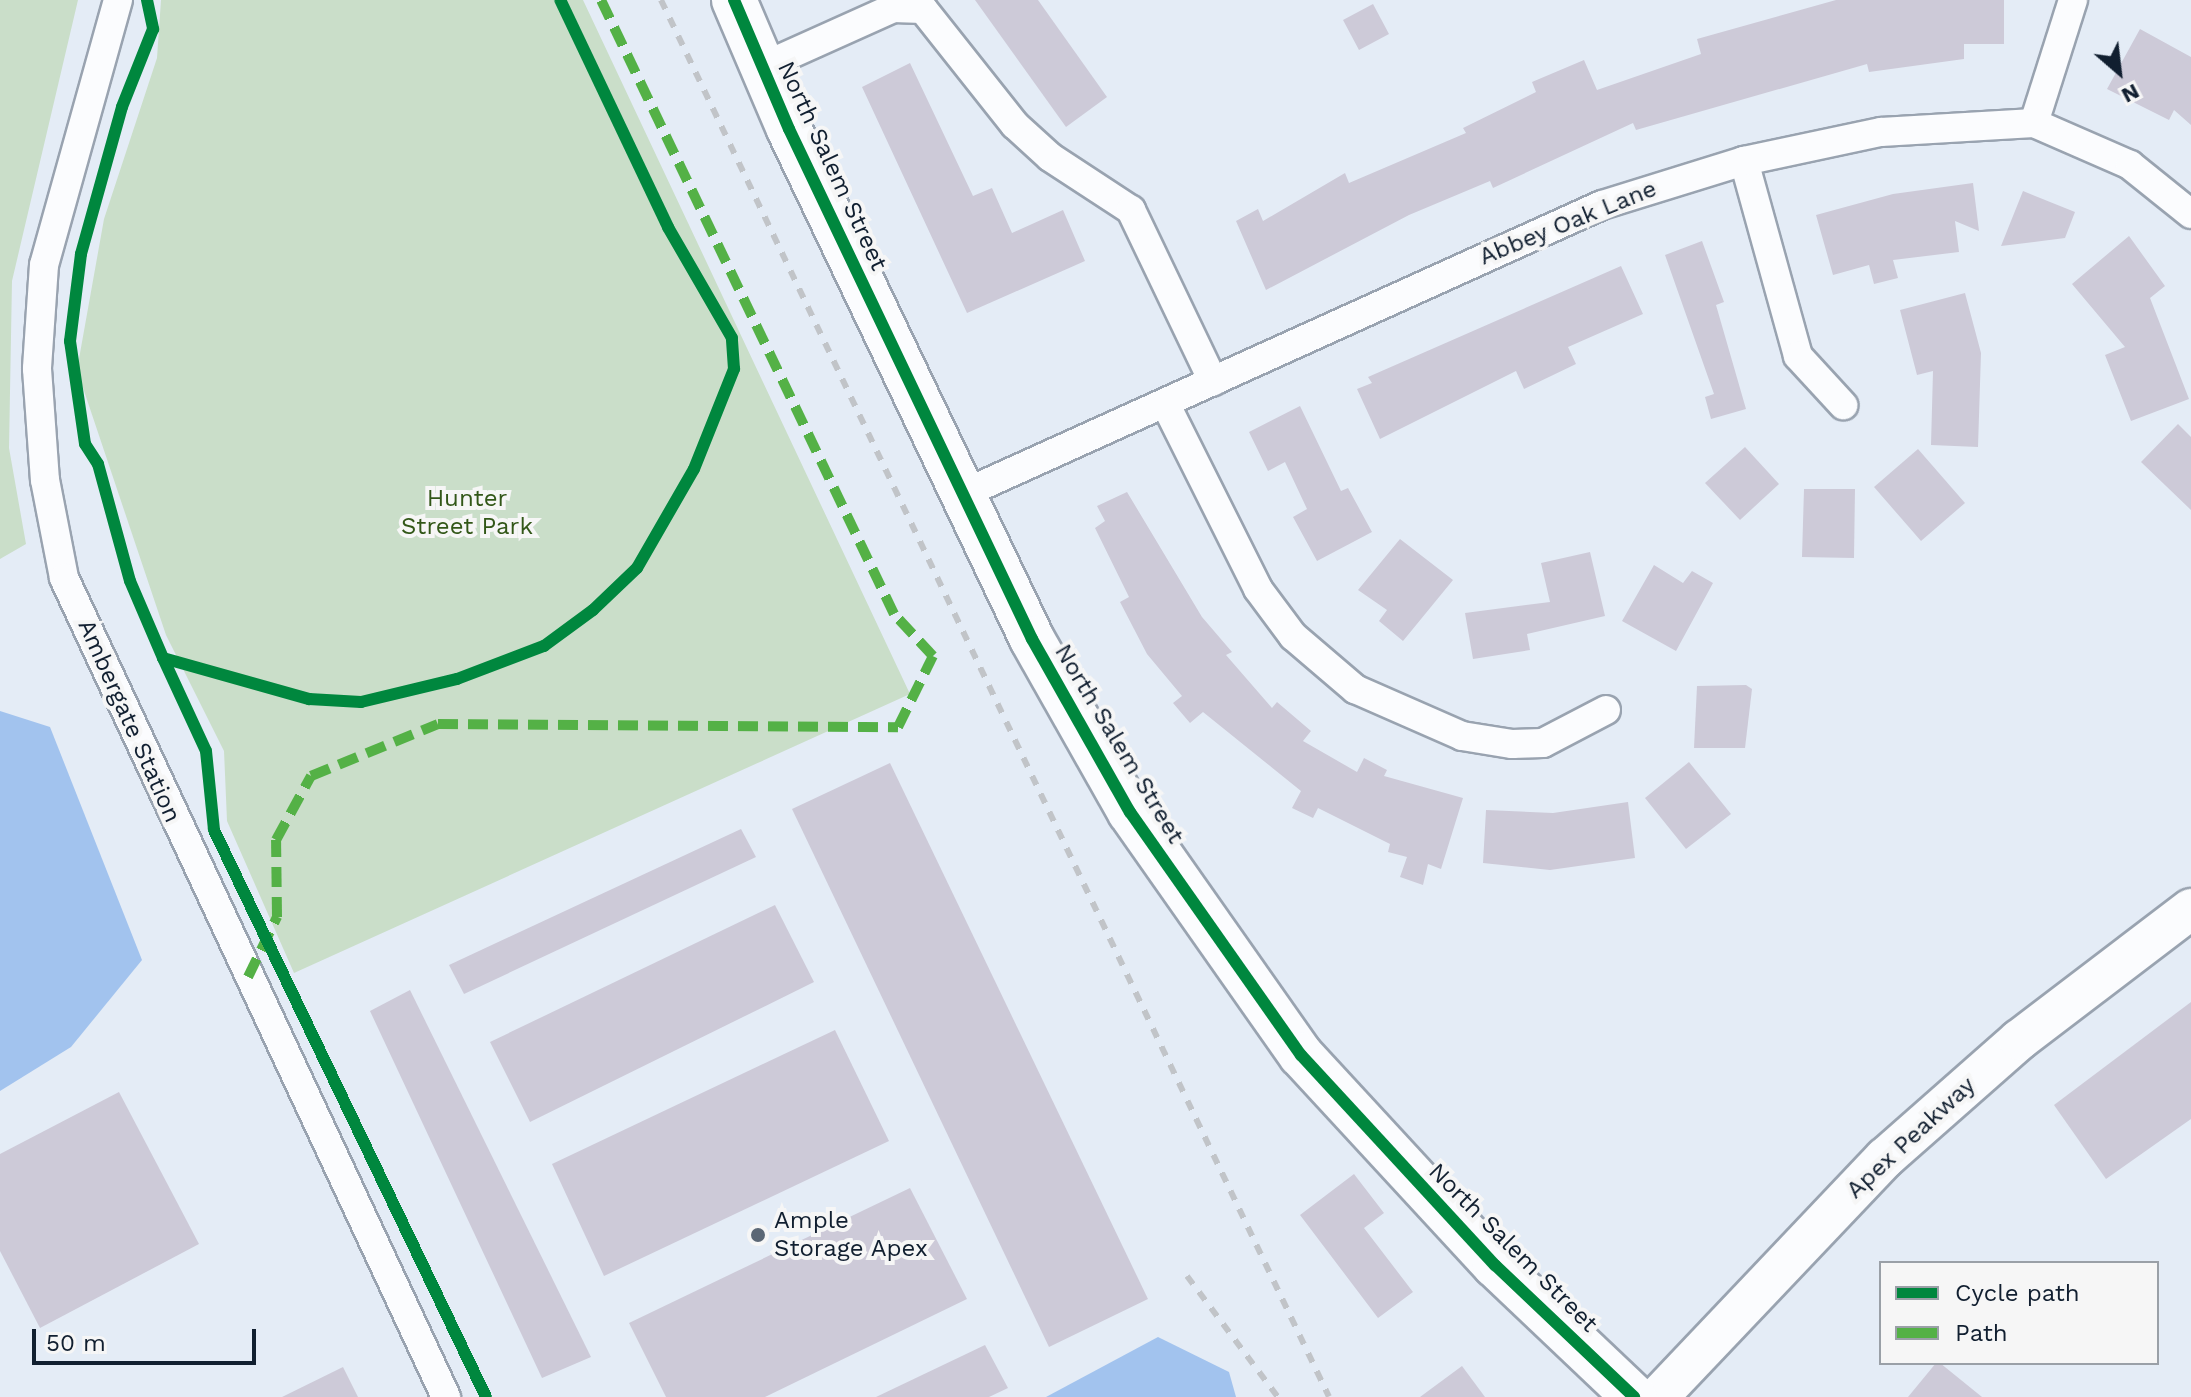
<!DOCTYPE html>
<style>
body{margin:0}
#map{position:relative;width:2191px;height:1397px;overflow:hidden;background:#e4ecf6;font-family:"Work Sans",sans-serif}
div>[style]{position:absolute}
.green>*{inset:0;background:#cadec9}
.water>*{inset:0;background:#a2c3ee}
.building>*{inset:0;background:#cdcad8}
.roads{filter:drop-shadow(2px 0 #99a3b0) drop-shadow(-2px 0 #99a3b0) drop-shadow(0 2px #99a3b0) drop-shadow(0 -2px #99a3b0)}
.minor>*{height:28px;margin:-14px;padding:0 14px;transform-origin:14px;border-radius:14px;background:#fbfcfe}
.secondary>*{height:40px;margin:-20px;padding:0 20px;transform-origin:20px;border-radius:20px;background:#fbfcfe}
.primary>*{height:44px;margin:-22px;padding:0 22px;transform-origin:22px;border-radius:22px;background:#fbfcfe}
.rail>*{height:6px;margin-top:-3px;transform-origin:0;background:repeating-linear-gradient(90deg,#c1c4c8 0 10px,transparent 0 20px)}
.quiet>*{height:10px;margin-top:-5px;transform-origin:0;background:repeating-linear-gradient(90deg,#54b146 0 20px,transparent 0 30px)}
.cycleway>*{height:12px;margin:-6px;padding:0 6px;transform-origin:6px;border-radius:6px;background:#00873e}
.dots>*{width:22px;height:22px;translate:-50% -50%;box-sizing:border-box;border:4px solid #f6f6f6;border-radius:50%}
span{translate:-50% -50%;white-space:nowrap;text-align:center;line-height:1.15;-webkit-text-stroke:8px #f6f6f6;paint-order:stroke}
.street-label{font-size:24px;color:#111f30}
.park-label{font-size:24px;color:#325718}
.poi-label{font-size:24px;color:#111f30}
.left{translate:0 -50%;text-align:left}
.legend{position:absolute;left:1879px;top:1261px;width:280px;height:104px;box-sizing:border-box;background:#f6f6f6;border:2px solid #9aa0a7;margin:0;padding:10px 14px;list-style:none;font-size:24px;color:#111f30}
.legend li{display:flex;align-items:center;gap:16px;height:40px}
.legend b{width:40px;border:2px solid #9aa0a7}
.north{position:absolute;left:2079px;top:32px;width:80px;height:80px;-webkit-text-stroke:6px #f6f6f6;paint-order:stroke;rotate:152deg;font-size:22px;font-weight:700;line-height:32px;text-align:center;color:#111f30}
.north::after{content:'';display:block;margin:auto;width:28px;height:36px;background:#111f30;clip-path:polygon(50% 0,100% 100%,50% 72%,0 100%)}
.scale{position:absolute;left:32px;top:1329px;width:224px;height:36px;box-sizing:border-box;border:4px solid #111f30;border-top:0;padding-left:10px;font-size:24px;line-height:28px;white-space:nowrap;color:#111f30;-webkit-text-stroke:6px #f6f6f6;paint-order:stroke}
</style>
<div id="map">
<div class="green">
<div style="clip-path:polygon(0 0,78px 0,12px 281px,9px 448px,26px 544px,0 559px)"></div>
<div style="clip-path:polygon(161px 0,583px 0,910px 694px,294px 973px,227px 821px,224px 751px,166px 635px,77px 370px,104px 219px,157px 58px)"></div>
</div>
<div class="water">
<div style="clip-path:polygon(0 711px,50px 727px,142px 960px,71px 1047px,0 1091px)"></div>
<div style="clip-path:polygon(1158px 1337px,1229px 1372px,1236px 1397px,1046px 1397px)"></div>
</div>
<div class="building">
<div style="clip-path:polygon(975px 0,1038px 0,1107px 97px,1066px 127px)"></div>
<div style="clip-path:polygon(1836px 0,2004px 0,2004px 44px,1964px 44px,1964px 59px,1869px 72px,1867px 64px,1636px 130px,1633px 123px,1493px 188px,1490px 181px,1409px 215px,1266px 290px,1236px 221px,1258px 209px,1263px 221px,1345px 173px,1349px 183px,1466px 133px,1463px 128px,1536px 92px,1532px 82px,1584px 60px,1597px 90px,1701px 54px,1697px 39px)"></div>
<div style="clip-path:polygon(1373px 4px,1389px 34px,1359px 50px,1343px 20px)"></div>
<div style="clip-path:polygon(2140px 29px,2191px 57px,2191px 125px,2174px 110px,2169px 120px,2107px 89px)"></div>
<div style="clip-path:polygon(910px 63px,973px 196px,992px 188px,1012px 233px,1063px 210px,1085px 261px,967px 313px,862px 87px)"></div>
<div style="clip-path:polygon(1973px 183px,1979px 231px,1955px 221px,1959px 252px,1893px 260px,1898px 278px,1874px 284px,1869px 265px,1833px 275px,1816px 215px,1893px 194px)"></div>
<div style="clip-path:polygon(2023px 191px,2075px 212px,2065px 238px,2001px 246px)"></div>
<div style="clip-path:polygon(2129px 236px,2165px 286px,2150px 298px,2189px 399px,2131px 421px,2105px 355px,2125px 347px,2072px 284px)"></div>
<div style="clip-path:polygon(1702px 241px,1724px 302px,1716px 305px,1746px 409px,1711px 419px,1705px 397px,1714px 394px,1665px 255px)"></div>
<div style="clip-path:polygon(1621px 266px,1643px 314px,1568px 347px,1576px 364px,1524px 389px,1516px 371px,1380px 439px,1357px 389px,1372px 383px,1368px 377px)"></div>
<div style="clip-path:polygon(1965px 293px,1981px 353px,1978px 447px,1931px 445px,1933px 371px,1917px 375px,1900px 310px)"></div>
<div style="clip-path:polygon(1300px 406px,1341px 491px,1348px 488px,1372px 532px,1317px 561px,1293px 517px,1307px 509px,1285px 462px,1268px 471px,1249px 432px)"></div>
<div style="clip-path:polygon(2178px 424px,2191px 437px,2191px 510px,2141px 462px)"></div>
<div style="clip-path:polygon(1745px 447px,1779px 484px,1740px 520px,1705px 483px)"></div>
<div style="clip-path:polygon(1918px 449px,1965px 503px,1921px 541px,1874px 487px)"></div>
<div style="clip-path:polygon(1804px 489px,1855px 489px,1854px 558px,1802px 557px)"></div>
<div style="clip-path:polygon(1127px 492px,1202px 617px,1232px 652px,1226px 655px,1272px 708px,1277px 702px,1311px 731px,1303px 741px,1357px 772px,1364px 758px,1387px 770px,1384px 776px,1463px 798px,1441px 869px,1428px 864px,1423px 885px,1400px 877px,1407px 857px,1388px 852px,1390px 844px,1318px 808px,1313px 818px,1292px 808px,1301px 791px,1203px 712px,1190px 723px,1173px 703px,1182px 696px,1147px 654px,1120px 602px,1129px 597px,1095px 528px,1105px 521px,1097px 506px)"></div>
<div style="clip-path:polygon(1400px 539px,1453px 580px,1403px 641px,1379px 621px,1387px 610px,1358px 590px)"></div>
<div style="clip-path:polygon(1590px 552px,1605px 616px,1527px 634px,1530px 650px,1473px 659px,1465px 613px,1550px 602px,1541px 563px)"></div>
<div style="clip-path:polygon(1654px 565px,1683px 583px,1692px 571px,1713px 583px,1676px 651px,1622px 621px)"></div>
<div style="clip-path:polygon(1746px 685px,1752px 689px,1745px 748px,1694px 748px,1697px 686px)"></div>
<div style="clip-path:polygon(1689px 762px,1731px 814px,1686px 849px,1645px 798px)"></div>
<div style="clip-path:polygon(890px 763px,1148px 1299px,1049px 1347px,792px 809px)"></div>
<div style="clip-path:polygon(1628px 802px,1635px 858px,1550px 870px,1483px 863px,1486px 810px,1553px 813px)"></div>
<div style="clip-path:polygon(741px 829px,756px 857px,464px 994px,449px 965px)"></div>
<div style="clip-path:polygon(775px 905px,814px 982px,530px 1122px,490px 1042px)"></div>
<div style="clip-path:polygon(410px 990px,591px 1357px,542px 1378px,370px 1011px)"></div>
<div style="clip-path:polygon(2191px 1002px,2191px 1119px,2106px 1179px,2054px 1105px)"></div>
<div style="clip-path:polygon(835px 1030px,889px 1141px,604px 1276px,552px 1164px)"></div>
<div style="clip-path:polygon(119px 1092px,199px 1244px,40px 1328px,0 1251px,0 1154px)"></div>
<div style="clip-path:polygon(1354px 1174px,1384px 1213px,1364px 1228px,1413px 1292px,1378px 1318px,1300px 1215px)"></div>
<div style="clip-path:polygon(910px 1188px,967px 1299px,765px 1397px,666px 1397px,629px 1323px)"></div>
<div style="clip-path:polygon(985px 1345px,1008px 1388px,989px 1397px,876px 1397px)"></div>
<div style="clip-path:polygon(1936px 1363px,1940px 1363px,1982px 1397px,1908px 1397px)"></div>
<div style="clip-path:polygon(1462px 1366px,1485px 1397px,1420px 1397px)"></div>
<div style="clip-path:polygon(343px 1367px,358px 1397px,282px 1397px)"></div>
</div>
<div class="roads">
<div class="minor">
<div style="left:118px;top:0;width:275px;rotate:105.6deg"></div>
<div style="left:44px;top:265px;width:104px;rotate:93.9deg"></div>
<div style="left:37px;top:369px;width:111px;rotate:85.9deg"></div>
<div style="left:45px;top:480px;width:100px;rotate:79deg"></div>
<div style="left:64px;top:578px;width:904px;rotate:64.99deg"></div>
<div style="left:762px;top:67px;width:144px;rotate:-24.2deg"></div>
<div style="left:893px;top:8px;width:30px;rotate:2deg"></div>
<div style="left:923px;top:9px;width:148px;rotate:51.6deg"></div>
<div style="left:1015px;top:125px;width:47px;rotate:42.4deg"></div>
<div style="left:1050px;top:157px;width:97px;rotate:33.2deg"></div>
<div style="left:1131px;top:210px;width:190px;rotate:64.4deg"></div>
<div style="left:2034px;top:123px;width:129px;rotate:-72.4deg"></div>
<div style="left:1744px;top:161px;width:202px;rotate:74.5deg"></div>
<div style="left:1798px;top:356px;width:67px;rotate:47.4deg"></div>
<div style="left:1165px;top:403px;width:208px;rotate:63.4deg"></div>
<div style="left:1258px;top:589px;width:59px;rotate:53.3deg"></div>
<div style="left:1293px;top:636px;width:82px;rotate:40.5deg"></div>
<div style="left:1355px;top:689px;width:117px;rotate:23.7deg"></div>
<div style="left:1462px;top:736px;width:51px;rotate:9.1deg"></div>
<div style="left:1512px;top:744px;width:31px;rotate:-2deg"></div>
<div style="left:1543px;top:743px;width:71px;rotate:-27.6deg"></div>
<div style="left:963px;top:494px;width:701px;rotate:-24.34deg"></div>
<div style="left:1602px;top:205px;width:149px;rotate:-17.2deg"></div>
<div style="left:1744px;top:161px;width:140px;rotate:-12deg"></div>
<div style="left:1881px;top:132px;width:153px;rotate:-3.4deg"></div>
<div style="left:2034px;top:123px;width:105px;rotate:23.6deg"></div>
<div style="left:2130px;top:165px;width:78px;rotate:38.8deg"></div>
</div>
<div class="secondary">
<div style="left:1658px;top:1397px;width:330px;rotate:-46.5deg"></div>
<div style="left:1885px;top:1158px;width:179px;rotate:-41.4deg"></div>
<div style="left:2019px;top:1040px;width:216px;rotate:-37.3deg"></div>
</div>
<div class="primary">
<div style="left:734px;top:0;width:140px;rotate:66.9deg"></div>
<div style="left:789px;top:129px;width:565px;rotate:64.52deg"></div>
<div style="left:1032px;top:639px;width:199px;rotate:60.5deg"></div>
<div style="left:1130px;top:812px;width:297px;rotate:54.9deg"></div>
<div style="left:1301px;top:1055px;width:286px;rotate:47.3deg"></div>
<div style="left:1495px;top:1265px;width:192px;rotate:43.5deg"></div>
</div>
</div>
<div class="rail">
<div style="left:661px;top:0;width:1548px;rotate:64.44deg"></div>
<div style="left:1187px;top:1276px;width:151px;rotate:53.1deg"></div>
</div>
<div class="quiet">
<div style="left:248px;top:977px;width:67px;rotate:-64.2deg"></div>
<div style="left:277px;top:917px;width:77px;rotate:-90.7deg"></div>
<div style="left:276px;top:840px;width:73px;rotate:-61.3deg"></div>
<div style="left:311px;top:776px;width:137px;rotate:-22.3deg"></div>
<div style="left:438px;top:724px;width:460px;rotate:0.4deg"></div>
<div style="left:898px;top:727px;width:79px;rotate:-63.8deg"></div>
<div style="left:933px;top:656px;width:57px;rotate:-132.9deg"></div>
<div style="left:894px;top:614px;width:680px;rotate:-115.51deg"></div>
</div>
<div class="cycleway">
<div style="left:147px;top:0;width:30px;rotate:78deg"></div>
<div style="left:153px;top:29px;width:84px;rotate:111.7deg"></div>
<div style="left:122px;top:107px;width:153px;rotate:105.6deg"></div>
<div style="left:81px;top:254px;width:88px;rotate:97.2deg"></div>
<div style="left:70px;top:341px;width:104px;rotate:81.7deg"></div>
<div style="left:85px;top:444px;width:24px;rotate:57deg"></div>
<div style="left:98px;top:464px;width:121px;rotate:74.7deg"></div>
<div style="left:130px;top:581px;width:84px;rotate:66.8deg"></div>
<div style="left:163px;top:658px;width:152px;rotate:15.7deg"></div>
<div style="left:309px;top:699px;width:52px;rotate:3.3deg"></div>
<div style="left:361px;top:702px;width:99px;rotate:-13.5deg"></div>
<div style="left:457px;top:679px;width:93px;rotate:-20.8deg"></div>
<div style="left:544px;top:646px;width:61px;rotate:-36.3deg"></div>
<div style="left:593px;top:610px;width:61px;rotate:-43.7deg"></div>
<div style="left:637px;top:568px;width:114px;rotate:-60.1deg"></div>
<div style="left:694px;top:469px;width:108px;rotate:-68.2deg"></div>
<div style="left:734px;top:369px;width:31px;rotate:-94deg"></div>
<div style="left:732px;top:338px;width:128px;rotate:-120deg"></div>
<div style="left:668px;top:227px;width:251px;rotate:-115.4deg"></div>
<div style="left:734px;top:0;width:140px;rotate:66.9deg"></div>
<div style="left:789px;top:129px;width:565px;rotate:64.52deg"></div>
<div style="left:1032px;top:639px;width:199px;rotate:60.5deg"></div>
<div style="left:1130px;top:812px;width:297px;rotate:54.9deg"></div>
<div style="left:1301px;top:1055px;width:286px;rotate:47.3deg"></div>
<div style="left:1495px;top:1265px;width:192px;rotate:43.5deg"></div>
<div style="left:163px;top:658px;width:102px;rotate:65.2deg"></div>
<div style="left:206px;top:751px;width:79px;rotate:84.2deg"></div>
<div style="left:214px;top:830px;width:629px;rotate:64.37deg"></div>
</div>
<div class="dots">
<div style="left:758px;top:1235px;background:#5b6775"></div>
</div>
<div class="street-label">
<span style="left:832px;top:166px;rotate:65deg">North Salem Street</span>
<span style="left:1568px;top:223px;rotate:-22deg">Abbey Oak Lane</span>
<span style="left:129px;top:721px;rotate:66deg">Ambergate Station</span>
<span style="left:1119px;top:744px;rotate:59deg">North Salem Street</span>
<span style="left:1911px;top:1138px;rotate:-43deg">Apex Peakway</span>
<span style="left:1513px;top:1248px;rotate:45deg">North Salem Street</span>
</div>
<div class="park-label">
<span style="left:467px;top:513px">Hunter<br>Street Park</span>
</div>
<div class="poi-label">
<span class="left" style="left:774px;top:1235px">Ample<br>Storage Apex</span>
</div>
<ul class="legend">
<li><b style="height:10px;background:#00873e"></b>Cycle path</li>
<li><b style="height:10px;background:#54b146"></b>Path</li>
</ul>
<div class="north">N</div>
<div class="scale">50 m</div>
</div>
